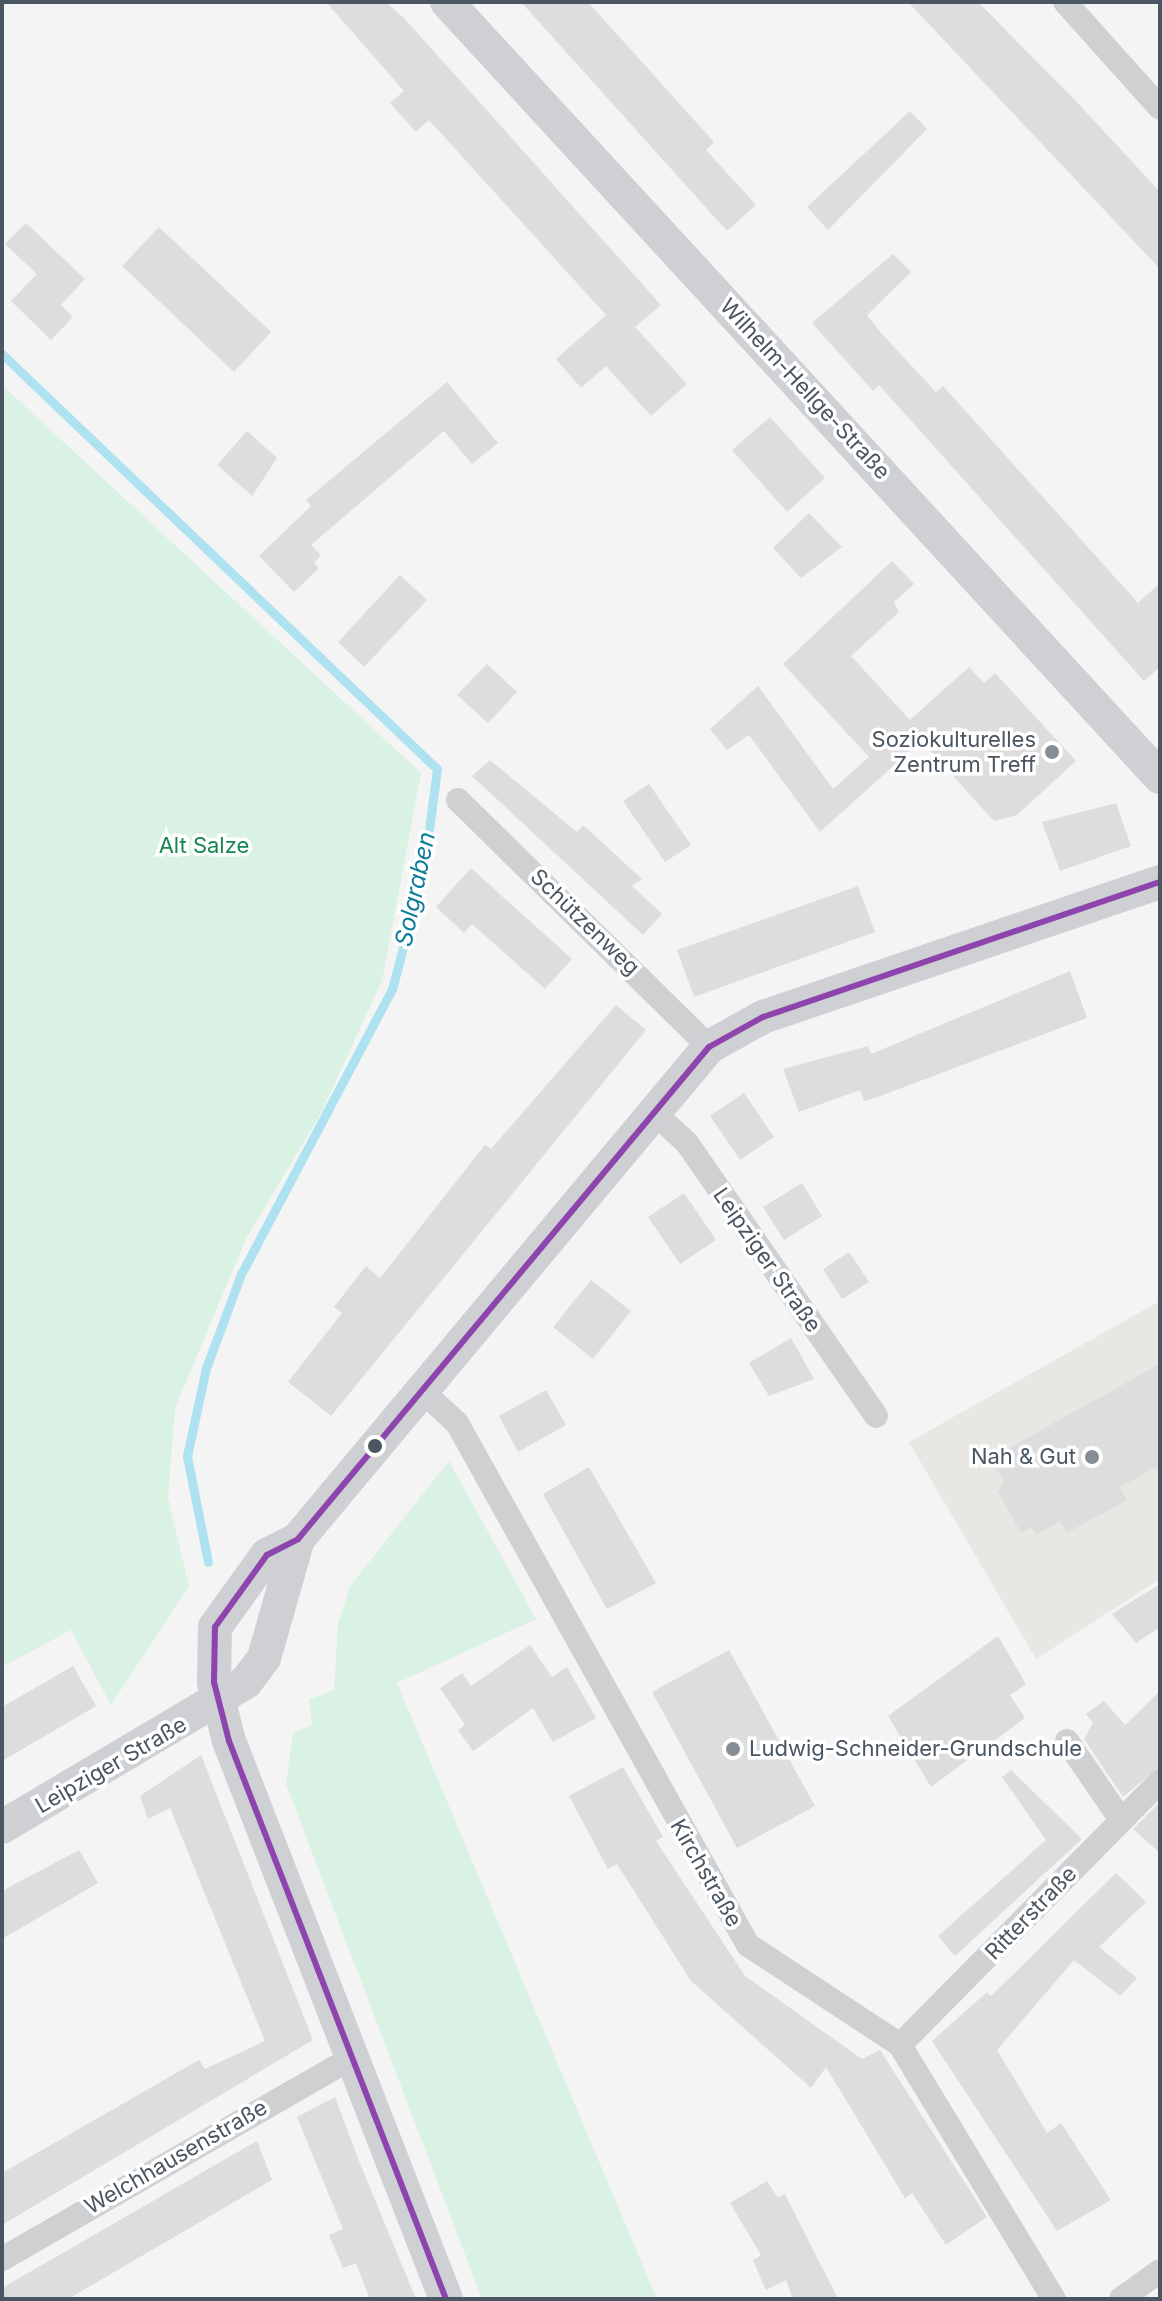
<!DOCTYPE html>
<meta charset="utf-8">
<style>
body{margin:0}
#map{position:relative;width:1162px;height:2301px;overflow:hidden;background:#f4f4f4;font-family:Inter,sans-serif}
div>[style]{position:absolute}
.commercial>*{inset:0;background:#e8e7e3}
.green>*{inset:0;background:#d9f2e3}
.stream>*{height:9px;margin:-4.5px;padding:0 4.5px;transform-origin:4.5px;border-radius:4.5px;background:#aee2f0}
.building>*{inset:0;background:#ddddde}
.street>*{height:24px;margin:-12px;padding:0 12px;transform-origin:12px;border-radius:12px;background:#ced0d2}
.secondary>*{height:34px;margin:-17px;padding:0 17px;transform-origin:17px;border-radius:17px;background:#ced0d4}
.bus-1>*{height:6px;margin:-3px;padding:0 3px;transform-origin:3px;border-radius:3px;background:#8e44ad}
.dots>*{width:22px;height:22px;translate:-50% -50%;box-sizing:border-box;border:4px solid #fff;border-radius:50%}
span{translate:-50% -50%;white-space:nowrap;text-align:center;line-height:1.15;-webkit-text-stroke:7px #fff;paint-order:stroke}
.street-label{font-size:22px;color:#4a5661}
.poi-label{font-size:22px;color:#4a5661}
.right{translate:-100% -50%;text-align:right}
.left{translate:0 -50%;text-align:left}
.park-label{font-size:22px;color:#17864f}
.water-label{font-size:24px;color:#0c7c9b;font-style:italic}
.frame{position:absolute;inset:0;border:4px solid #4a5661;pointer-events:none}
</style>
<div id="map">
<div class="commercial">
<div style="clip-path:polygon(1160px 1301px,1160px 1579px,1036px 1659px,909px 1442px)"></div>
</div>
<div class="green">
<div style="clip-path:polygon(2px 385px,421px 773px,382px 981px,320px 1115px,247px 1237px,175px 1408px,168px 1498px,189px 1586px,111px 1705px,71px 1630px,2px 1667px)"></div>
<div style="clip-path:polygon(449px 1461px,536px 1619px,397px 1683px,657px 2299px,482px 2299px,286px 1784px,293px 1733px,312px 1725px,309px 1699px,334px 1690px,338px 1624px,350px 1586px)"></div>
</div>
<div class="stream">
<div style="left:2px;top:354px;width:601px;rotate:43.65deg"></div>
<div style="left:437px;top:769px;width:100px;rotate:97.5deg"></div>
<div style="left:424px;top:868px;width:125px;rotate:104.8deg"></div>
<div style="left:392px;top:989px;width:323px;rotate:117.9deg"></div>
<div style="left:241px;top:1274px;width:100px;rotate:110.4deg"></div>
<div style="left:206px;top:1368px;width:90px;rotate:102.2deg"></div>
<div style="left:187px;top:1456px;width:108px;rotate:78.8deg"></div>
</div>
<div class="building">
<div style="clip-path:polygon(326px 2px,386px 2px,405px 19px,661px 305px,635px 327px,687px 384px,651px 416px,606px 366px,581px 388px,556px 359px,606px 315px,429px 120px,416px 132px,390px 103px,404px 91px)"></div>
<div style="clip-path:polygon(521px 2px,588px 2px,714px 142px,706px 150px,756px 205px,727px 231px)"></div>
<div style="clip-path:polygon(908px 2px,978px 2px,1075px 100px,1160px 192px,1160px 269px)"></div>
<div style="clip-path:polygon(910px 111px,927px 129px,828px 230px,807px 207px)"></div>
<div style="clip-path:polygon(26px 223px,85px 279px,61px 305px,73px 317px,51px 340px,11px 301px,37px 274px,5px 244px)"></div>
<div style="clip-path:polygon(159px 227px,271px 332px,234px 372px,122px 266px)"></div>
<div style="clip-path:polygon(893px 254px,911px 272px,867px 315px,881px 333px,936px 392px,943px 386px,1138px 603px,1160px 583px,1160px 667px,1144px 681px,879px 385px,873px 391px,812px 323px)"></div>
<div style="clip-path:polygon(447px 382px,498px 443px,472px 464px,444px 431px,311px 545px,321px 555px,314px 563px,319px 568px,294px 592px,259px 556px,311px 506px,306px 500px)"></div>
<div style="clip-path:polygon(770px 417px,825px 478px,787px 512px,732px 450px)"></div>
<div style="clip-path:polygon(247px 431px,277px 458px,252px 496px,217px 465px)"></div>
<div style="clip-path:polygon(809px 513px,842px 547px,801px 578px,773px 548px)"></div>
<div style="clip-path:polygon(892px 561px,914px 584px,894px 602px,899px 612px,851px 656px,910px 720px,969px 667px,984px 683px,995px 673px,1076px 761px,1017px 815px,994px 821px,921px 741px,820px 832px,749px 735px,727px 750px,710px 729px,758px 686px,833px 789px,869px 757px,783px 664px)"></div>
<div style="clip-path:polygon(400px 575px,427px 600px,364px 667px,338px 642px)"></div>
<div style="clip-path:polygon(487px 664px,517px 692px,488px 723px,457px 695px)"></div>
<div style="clip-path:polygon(490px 760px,577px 832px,583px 825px,642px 879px,632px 886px,662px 914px,643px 935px,472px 776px)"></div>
<div style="clip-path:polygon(649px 784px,691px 845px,665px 862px,623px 801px)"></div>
<div style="clip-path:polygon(1116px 803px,1131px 846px,1060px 871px,1042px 822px)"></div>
<div style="clip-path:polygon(471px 868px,572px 959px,545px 989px,472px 924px,464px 933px,436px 907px)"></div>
<div style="clip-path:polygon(858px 886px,875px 932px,694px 997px,677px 950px)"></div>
<div style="clip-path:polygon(1070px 971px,1087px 1018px,875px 1098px,864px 1101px,860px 1090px,799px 1112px,783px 1069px,868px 1046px,871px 1054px)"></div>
<div style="clip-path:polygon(616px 1005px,646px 1030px,331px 1416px,288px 1382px,342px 1313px,334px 1307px,366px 1266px,380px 1278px,485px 1145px,491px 1149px)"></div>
<div style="clip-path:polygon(744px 1093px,774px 1137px,740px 1160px,710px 1116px)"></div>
<div style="clip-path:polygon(802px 1183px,822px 1216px,784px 1240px,763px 1207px)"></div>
<div style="clip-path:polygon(684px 1193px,716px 1240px,680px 1264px,648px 1217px)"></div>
<div style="clip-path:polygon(849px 1252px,869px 1282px,842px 1299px,823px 1269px)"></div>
<div style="clip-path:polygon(591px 1280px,631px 1311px,593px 1359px,553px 1327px)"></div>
<div style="clip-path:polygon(791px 1338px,814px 1379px,769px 1396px,749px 1363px)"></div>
<div style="clip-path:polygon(1160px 1364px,1160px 1465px,1120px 1487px,1127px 1500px,1067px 1533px,1060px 1521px,1036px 1535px,1031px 1527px,1021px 1533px,998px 1492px,1004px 1481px,991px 1458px)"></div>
<div style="clip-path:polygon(546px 1390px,566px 1425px,518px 1452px,499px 1416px)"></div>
<div style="clip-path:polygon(589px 1467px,656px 1583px,607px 1609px,543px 1494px)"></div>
<div style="clip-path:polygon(1160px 1584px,1160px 1627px,1136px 1643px,1112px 1614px)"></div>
<div style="clip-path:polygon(998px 1636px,1026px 1684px,1010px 1695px,1025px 1718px,931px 1787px,888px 1716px)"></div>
<div style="clip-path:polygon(530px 1645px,552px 1677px,567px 1667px,596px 1718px,553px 1742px,533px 1708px,473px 1751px,458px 1730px,465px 1725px,440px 1688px,462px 1673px,471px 1686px)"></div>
<div style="clip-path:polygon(729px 1650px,815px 1806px,737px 1848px,652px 1692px)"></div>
<div style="clip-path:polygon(73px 1666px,96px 1706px,2px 1761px,2px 1707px)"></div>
<div style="clip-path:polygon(1160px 1691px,1160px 1766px,1123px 1797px,1084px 1739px,1093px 1723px,1086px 1714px,1104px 1701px,1125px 1725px)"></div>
<div style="clip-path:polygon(201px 1755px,313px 2040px,2px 2225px,2px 2173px,199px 2060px,205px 2069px,265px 2041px,170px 1808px,148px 1819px,140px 1796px)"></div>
<div style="clip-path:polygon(623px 1767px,663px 1837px,656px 1841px,745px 1976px,862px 2059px,880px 2050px,987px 2217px,946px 2245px,912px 2193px,905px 2198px,826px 2067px,811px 2088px,691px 1981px,617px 1864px,608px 1869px,569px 1796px)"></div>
<div style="clip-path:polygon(1011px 1770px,1082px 1839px,955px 1956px,938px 1936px,1046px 1840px,1002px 1777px)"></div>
<div style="clip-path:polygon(1160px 1802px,1160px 1853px,1133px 1829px)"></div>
<div style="clip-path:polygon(79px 1850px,98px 1883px,2px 1939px,2px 1891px)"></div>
<div style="clip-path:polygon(1116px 1873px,1146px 1902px,1099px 1947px,1137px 1978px,1120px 1996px,1074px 1960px,997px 2050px,1047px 2133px,1061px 2123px,1111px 2200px,1057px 2231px,932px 2041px,987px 1992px,991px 1996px)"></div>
<div style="clip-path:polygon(335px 2097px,359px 2161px,416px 2299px,370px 2299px,356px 2263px,343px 2268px,329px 2235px,343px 2229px,297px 2117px)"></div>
<div style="clip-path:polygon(257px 2141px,272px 2180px,68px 2299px,2px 2299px,2px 2288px)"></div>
<div style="clip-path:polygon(767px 2181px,778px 2198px,785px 2194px,838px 2299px,793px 2299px,786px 2280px,766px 2290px,753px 2260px,761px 2255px,730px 2203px)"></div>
</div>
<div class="street">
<div style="left:1065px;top:2px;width:142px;rotate:48.1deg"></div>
<div style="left:458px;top:800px;width:352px;rotate:44.5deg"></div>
<div style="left:652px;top:1111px;width:47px;rotate:42.4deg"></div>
<div style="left:687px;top:1143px;width:332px;rotate:55.3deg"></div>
<div style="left:421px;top:1390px;width:49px;rotate:42.5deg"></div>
<div style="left:457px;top:1423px;width:598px;rotate:60.86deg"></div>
<div style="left:748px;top:1945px;width:182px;rotate:33.3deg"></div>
<div style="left:900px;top:2045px;width:297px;rotate:58.8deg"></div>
<div style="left:1067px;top:1741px;width:96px;rotate:55.6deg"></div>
<div style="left:900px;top:2045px;width:371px;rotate:-45.4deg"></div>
<div style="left:2px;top:2259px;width:403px;rotate:-29.9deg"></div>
<div style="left:1121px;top:2299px;width:48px;rotate:-35.7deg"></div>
</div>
<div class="secondary">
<div style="left:447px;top:2px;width:1053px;rotate:47.39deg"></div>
<div style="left:2px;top:1827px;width:284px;rotate:-30.7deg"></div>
<div style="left:246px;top:1682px;width:30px;rotate:-53deg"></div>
<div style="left:264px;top:1658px;width:124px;rotate:-74.1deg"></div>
<div style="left:446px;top:2299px;width:599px;rotate:-111.25deg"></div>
<div style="left:229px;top:1741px;width:61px;rotate:-104.3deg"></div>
<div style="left:214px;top:1682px;width:55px;rotate:-89deg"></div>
<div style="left:215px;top:1627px;width:89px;rotate:-54.2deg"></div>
<div style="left:267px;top:1555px;width:35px;rotate:-27deg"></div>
<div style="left:298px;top:1539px;width:641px;rotate:-50.13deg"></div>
<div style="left:709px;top:1047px;width:62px;rotate:-29.1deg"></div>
<div style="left:763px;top:1017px;width:419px;rotate:-18.8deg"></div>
</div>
<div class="bus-1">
<div style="left:446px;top:2299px;width:599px;rotate:-111.25deg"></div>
<div style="left:229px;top:1741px;width:61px;rotate:-104.3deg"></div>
<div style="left:214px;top:1682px;width:55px;rotate:-89deg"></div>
<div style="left:215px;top:1627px;width:89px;rotate:-54.2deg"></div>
<div style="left:267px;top:1555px;width:35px;rotate:-27deg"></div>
<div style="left:298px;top:1539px;width:641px;rotate:-50.13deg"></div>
<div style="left:709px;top:1047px;width:62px;rotate:-29.1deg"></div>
<div style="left:763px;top:1017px;width:419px;rotate:-18.8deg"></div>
</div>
<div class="dots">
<div style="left:1052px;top:752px;background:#868d94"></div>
<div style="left:375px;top:1446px;background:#4a5661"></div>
<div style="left:1092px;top:1457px;background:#868d94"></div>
<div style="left:733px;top:1749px;background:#868d94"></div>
</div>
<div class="street-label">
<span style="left:805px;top:389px;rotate:47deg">Wilhelm-Hellge-Straße</span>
<span style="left:585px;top:922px;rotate:44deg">Schützenweg</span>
<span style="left:767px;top:1260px;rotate:55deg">Leipziger Straße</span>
<span style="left:111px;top:1765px;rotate:-30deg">Leipziger Straße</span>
<span style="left:706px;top:1873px;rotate:60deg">Kirchstraße</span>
<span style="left:1031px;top:1913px;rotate:-46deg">Ritterstraße</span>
<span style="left:176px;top:2157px;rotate:-30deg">Welchhausenstraße</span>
</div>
<div class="poi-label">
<span class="right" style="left:1036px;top:752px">Soziokulturelles<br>Zentrum Treff</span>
<span class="right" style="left:1076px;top:1457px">Nah &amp; Gut</span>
<span class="left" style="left:749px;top:1749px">Ludwig-Schneider-Grundschule</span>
</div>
<div class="park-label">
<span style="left:204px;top:846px">Alt Salze</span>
</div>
<div class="water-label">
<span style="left:415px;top:889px;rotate:-78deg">Solgraben</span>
</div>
<div class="frame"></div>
</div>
